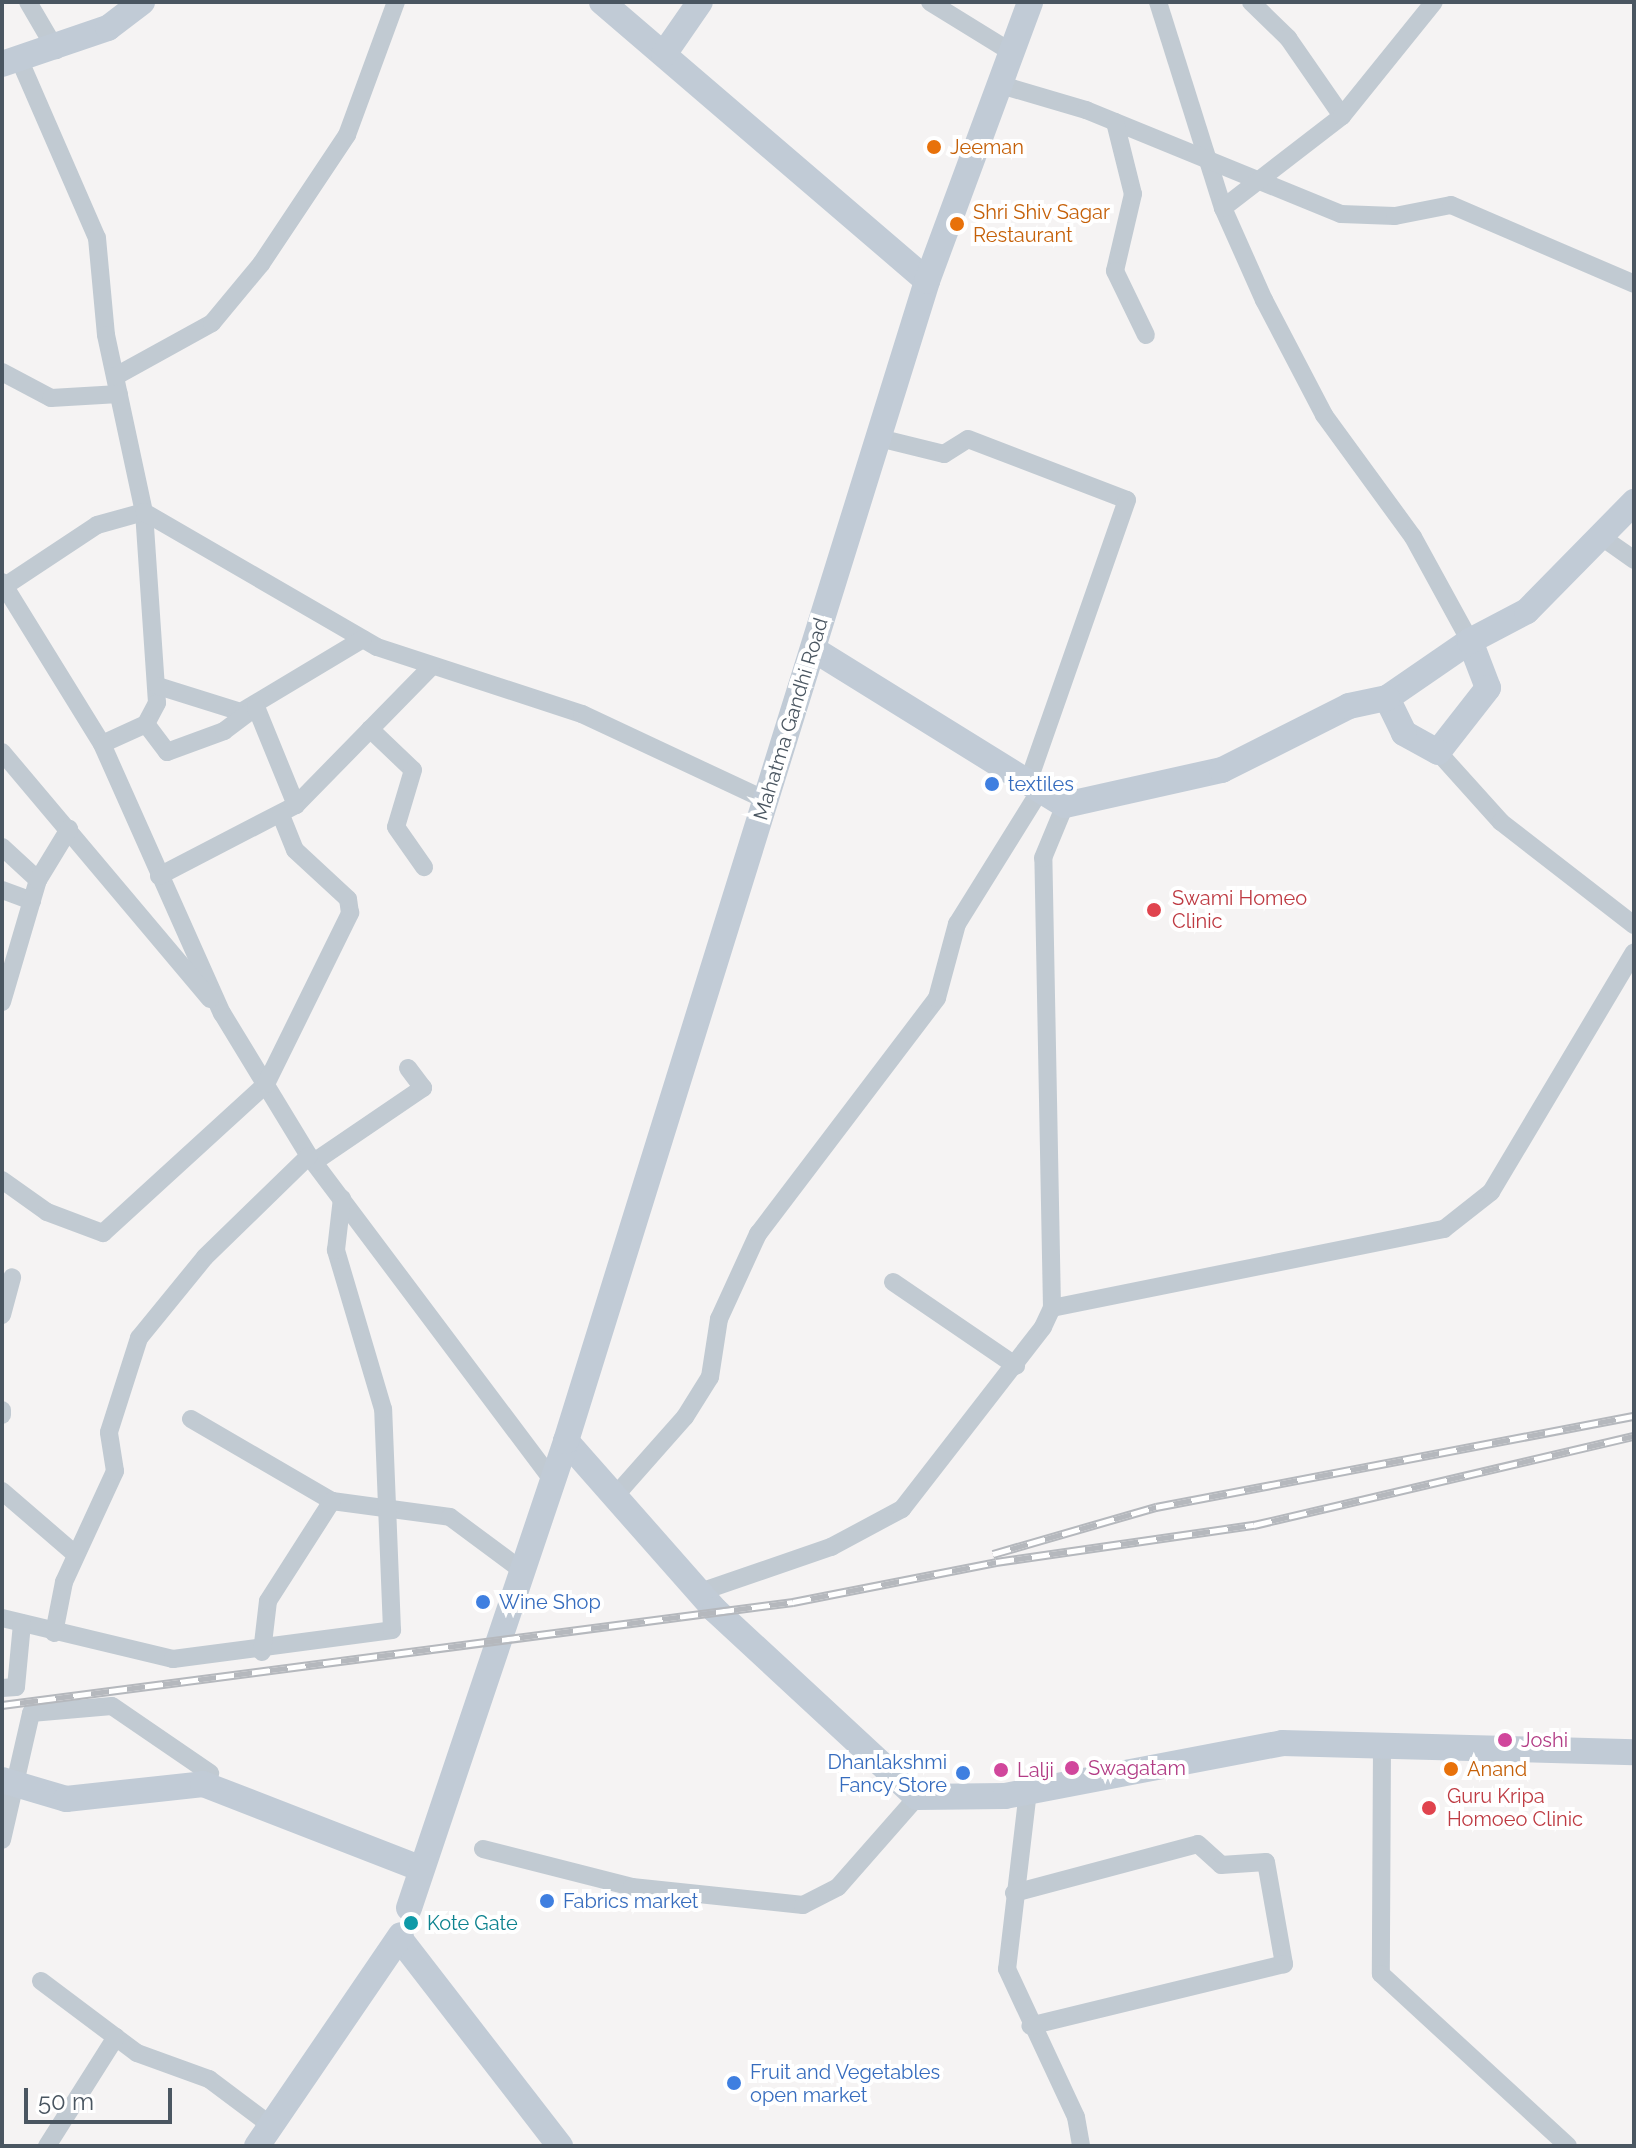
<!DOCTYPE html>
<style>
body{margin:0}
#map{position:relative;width:1636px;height:2148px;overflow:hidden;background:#f5f3f3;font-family:Raleway,sans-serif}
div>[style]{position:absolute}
.street>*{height:18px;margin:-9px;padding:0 9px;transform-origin:9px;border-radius:9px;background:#c1cad2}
.secondary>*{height:26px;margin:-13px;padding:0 13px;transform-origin:13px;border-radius:13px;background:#c1cbd6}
.rail>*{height:9px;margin-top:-4.5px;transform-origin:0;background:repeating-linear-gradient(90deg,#fff 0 18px,#b5b8bd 0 36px);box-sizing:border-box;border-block:2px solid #b5b8bd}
.dots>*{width:22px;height:22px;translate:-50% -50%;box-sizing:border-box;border:4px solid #fff;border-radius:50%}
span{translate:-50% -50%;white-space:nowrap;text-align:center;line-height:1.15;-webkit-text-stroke:8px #fff;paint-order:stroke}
.food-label{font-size:20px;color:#c56008}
.left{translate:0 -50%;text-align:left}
.street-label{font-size:20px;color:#4a5661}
.shop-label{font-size:20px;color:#366cbe}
.right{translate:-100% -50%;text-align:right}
.health-label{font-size:20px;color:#be3a42}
.hotel-label{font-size:20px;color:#b23c85}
.culture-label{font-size:20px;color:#0d838f}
.frame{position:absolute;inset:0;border:4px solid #4a5661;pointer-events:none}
.scale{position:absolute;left:24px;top:2088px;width:148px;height:36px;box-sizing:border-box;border:4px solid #4a5661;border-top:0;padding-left:10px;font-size:24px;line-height:28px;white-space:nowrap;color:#4a5661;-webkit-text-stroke:6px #fff;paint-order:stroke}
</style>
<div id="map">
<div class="street">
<div style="left:28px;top:2px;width:56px;rotate:59.7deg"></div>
<div style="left:930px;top:2px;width:95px;rotate:31.7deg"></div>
<div style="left:1158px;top:2px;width:216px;rotate:72.5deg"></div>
<div style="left:1223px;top:208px;width:101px;rotate:66deg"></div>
<div style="left:1264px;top:300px;width:130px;rotate:62.4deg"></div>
<div style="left:1324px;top:415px;width:151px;rotate:53.9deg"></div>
<div style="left:1413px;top:537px;width:119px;rotate:61.3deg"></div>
<div style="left:1251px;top:2px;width:52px;rotate:44.2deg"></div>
<div style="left:1288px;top:38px;width:95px;rotate:55.3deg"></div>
<div style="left:20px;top:61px;width:193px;rotate:66.5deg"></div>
<div style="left:97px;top:238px;width:97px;rotate:84.7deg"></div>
<div style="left:106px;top:335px;width:181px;rotate:77.9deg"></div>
<div style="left:144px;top:512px;width:191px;rotate:86.1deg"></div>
<div style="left:157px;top:703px;width:24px;rotate:118deg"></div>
<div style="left:146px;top:724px;width:48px;rotate:155.6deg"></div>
<div style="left:1001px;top:85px;width:89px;rotate:16.4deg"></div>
<div style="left:1086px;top:110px;width:275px;rotate:22.2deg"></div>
<div style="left:1341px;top:214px;width:54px;rotate:2.1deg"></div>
<div style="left:1395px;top:216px;width:57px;rotate:-11.1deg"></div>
<div style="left:1451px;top:205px;width:199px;rotate:23.3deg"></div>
<div style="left:1115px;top:122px;width:74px;rotate:76deg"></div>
<div style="left:1133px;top:194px;width:79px;rotate:103.2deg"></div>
<div style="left:1115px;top:271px;width:71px;rotate:64.2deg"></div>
<div style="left:1223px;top:208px;width:150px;rotate:-37.7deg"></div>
<div style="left:1342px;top:116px;width:146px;rotate:-51.1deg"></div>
<div style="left:2px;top:372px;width:55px;rotate:28deg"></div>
<div style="left:51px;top:398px;width:68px;rotate:-3.4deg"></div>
<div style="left:116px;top:376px;width:110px;rotate:-28.9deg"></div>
<div style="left:212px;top:323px;width:77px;rotate:-50.3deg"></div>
<div style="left:261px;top:264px;width:155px;rotate:-56.3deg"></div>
<div style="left:347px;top:135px;width:142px;rotate:-69.8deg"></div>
<div style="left:879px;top:438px;width:67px;rotate:13.8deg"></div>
<div style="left:944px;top:454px;width:28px;rotate:-32deg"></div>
<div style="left:968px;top:439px;width:170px;rotate:21deg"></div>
<div style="left:1127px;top:500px;width:303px;rotate:109.3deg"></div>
<div style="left:1603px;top:538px;width:38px;rotate:35deg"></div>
<div style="left:2px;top:582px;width:190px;rotate:58.3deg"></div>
<div style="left:102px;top:744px;width:295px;rotate:66deg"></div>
<div style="left:222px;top:1013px;width:167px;rotate:58.7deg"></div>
<div style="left:309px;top:1156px;width:406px;rotate:53.1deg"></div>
<div style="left:5px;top:586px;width:110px;rotate:-33.5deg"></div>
<div style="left:97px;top:525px;width:49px;rotate:-15.5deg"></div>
<div style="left:144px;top:512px;width:269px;rotate:30.1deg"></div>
<div style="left:377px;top:647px;width:216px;rotate:18.1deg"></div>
<div style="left:582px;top:714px;width:203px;rotate:25.1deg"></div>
<div style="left:158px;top:686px;width:87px;rotate:17.4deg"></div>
<div style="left:241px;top:712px;width:142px;rotate:-30.9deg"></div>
<div style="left:146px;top:724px;width:35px;rotate:53deg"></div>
<div style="left:167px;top:752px;width:61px;rotate:-20.2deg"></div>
<div style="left:224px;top:731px;width:40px;rotate:-37deg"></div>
<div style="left:256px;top:707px;width:106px;rotate:67.8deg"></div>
<div style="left:370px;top:729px;width:59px;rotate:43.6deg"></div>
<div style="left:413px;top:770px;width:59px;rotate:106.6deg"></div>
<div style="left:396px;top:827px;width:49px;rotate:55deg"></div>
<div style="left:2px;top:752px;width:323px;rotate:49.9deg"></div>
<div style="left:1438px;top:752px;width:94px;rotate:48deg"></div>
<div style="left:1501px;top:822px;width:168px;rotate:37.8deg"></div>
<div style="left:2px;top:847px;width:49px;rotate:42.5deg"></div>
<div style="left:159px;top:876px;width:154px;rotate:-27.4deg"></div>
<div style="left:296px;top:805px;width:192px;rotate:-45.6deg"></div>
<div style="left:2px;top:890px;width:32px;rotate:20deg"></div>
<div style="left:2px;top:1002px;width:127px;rotate:-73.6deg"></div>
<div style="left:38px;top:880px;width:60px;rotate:-58.7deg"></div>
<div style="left:314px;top:1162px;width:132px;rotate:-34.2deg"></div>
<div style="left:423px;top:1088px;width:25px;rotate:-127deg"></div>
<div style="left:2px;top:1180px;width:55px;rotate:35.4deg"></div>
<div style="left:47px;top:1212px;width:60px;rotate:20.6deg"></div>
<div style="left:103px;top:1233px;width:221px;rotate:-42.4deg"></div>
<div style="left:266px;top:1084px;width:191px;rotate:-63.8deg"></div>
<div style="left:350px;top:913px;width:14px;rotate:-98deg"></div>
<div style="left:348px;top:899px;width:72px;rotate:-137.2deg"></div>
<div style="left:295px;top:850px;width:37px;rotate:-112deg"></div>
<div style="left:893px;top:1282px;width:149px;rotate:34.3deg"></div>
<div style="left:1052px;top:1308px;width:400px;rotate:-11.4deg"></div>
<div style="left:1444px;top:1229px;width:60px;rotate:-38.2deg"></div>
<div style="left:1491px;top:1192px;width:279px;rotate:-59.2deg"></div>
<div style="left:2px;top:1315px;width:39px;rotate:-75deg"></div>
<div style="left:2px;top:1410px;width:5px;rotate:90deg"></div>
<div style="left:191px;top:1419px;width:163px;rotate:30.2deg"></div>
<div style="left:332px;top:1501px;width:119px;rotate:7.7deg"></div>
<div style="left:450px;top:1517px;width:92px;rotate:36.6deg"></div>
<div style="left:2px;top:1491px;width:96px;rotate:40.8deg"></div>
<div style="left:615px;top:1496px;width:106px;rotate:-48.5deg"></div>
<div style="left:685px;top:1417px;width:47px;rotate:-58deg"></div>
<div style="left:710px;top:1377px;width:59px;rotate:-81.2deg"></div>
<div style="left:719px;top:1319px;width:94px;rotate:-65.4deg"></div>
<div style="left:758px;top:1234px;width:296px;rotate:-52.8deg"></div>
<div style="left:937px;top:998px;width:77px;rotate:-74.9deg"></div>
<div style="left:957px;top:924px;width:153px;rotate:-58.1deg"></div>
<div style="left:700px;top:1592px;width:139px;rotate:-19deg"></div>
<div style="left:831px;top:1547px;width:81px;rotate:-28.2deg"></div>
<div style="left:902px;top:1509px;width:230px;rotate:-52.2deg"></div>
<div style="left:1043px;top:1327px;width:21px;rotate:-65deg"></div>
<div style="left:1052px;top:1308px;width:450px;rotate:-91.1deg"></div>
<div style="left:1043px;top:858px;width:57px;rotate:-67.5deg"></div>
<div style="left:2px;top:1618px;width:176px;rotate:13.5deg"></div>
<div style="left:173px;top:1659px;width:221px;rotate:-7.5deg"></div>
<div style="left:392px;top:1630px;width:221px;rotate:-92.3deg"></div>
<div style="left:383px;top:1409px;width:166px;rotate:-106.5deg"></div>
<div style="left:336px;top:1250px;width:52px;rotate:-83.4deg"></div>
<div style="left:54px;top:1633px;width:52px;rotate:-78.9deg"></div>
<div style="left:64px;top:1582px;width:122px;rotate:-65.3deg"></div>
<div style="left:115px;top:1471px;width:39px;rotate:-99deg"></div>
<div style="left:109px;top:1432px;width:99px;rotate:-72.3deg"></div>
<div style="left:139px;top:1338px;width:104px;rotate:-50.8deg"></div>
<div style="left:205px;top:1257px;width:145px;rotate:-44.2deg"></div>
<div style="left:262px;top:1652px;width:51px;rotate:-83.3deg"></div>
<div style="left:268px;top:1601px;width:119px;rotate:-57.4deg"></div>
<div style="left:2px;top:1688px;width:14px;rotate:-4deg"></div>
<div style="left:16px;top:1687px;width:64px;rotate:-84.6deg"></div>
<div style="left:1382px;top:1746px;width:228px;rotate:90.3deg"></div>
<div style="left:1381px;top:1974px;width:254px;rotate:42.6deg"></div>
<div style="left:1028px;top:1791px;width:179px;rotate:96.7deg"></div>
<div style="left:1007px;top:1969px;width:163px;rotate:65deg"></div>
<div style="left:1076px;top:2117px;width:29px;rotate:80deg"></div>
<div style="left:2px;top:1840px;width:130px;rotate:-77.1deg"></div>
<div style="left:31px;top:1713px;width:81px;rotate:-4.9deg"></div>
<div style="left:112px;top:1706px;width:119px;rotate:34.4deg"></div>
<div style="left:483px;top:1849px;width:154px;rotate:14.3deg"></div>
<div style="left:632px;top:1887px;width:172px;rotate:6deg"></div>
<div style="left:803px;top:1905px;width:39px;rotate:-27deg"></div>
<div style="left:838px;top:1887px;width:120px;rotate:-48.7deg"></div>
<div style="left:1014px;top:1893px;width:190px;rotate:-14.9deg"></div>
<div style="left:1198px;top:1844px;width:31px;rotate:42deg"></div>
<div style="left:1221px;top:1865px;width:45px;rotate:-3.8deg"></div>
<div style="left:1266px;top:1862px;width:104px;rotate:80deg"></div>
<div style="left:1284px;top:1964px;width:261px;rotate:166.3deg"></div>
<div style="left:41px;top:1981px;width:120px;rotate:36.9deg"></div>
<div style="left:137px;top:2053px;width:77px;rotate:19.9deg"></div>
<div style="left:209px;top:2079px;width:80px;rotate:36.9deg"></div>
<div style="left:47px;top:2146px;width:129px;rotate:-57.7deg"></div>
</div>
<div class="secondary">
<div style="left:602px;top:2px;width:428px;rotate:40.6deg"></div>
<div style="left:664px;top:54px;width:63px;rotate:-55.3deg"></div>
<div style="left:2px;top:64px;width:112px;rotate:-18.8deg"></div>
<div style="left:108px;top:28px;width:43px;rotate:-37.4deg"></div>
<div style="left:1470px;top:641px;width:50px;rotate:69deg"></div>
<div style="left:1488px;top:688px;width:81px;rotate:128deg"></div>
<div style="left:1438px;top:752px;width:39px;rotate:-151deg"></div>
<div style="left:1404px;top:733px;width:39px;rotate:-116deg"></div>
<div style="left:1387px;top:698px;width:101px;rotate:-34.5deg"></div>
<div style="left:1470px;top:641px;width:64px;rotate:-27.8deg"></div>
<div style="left:1527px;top:611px;width:153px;rotate:-45.5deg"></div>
<div style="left:813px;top:649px;width:296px;rotate:31.8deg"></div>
<div style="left:1065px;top:805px;width:161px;rotate:-12.6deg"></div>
<div style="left:1222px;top:770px;width:142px;rotate:-26.7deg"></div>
<div style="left:1349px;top:706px;width:39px;rotate:-12deg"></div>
<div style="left:566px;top:1441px;width:225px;rotate:48.6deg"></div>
<div style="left:715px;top:1610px;width:275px;rotate:42.8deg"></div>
<div style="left:917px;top:1797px;width:88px;rotate:-0.7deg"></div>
<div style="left:1005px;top:1796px;width:282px;rotate:-10.8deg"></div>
<div style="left:1282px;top:1743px;width:352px;rotate:1.5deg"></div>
<div style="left:2px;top:1780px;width:67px;rotate:16.5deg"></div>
<div style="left:66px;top:1799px;width:138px;rotate:-6.2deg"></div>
<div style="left:203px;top:1784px;width:233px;rotate:21.2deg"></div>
<div style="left:409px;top:1908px;width:493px;rotate:-71.4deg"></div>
<div style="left:566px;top:1441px;width:1215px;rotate:-72.71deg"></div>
<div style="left:927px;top:281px;width:297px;rotate:-69.7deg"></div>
<div style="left:400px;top:1939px;width:262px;rotate:52.3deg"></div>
<div style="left:257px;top:2146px;width:255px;rotate:-55.7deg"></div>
</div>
<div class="rail">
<div style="left:993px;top:1554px;width:170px;rotate:-16.1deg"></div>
<div style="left:1156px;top:1507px;width:487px;rotate:-10.8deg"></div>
<div style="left:2px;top:1705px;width:798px;rotate:-7.42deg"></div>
<div style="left:793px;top:1602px;width:207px;rotate:-11.1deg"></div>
<div style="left:996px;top:1562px;width:261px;rotate:-8.2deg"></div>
<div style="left:1254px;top:1525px;width:390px;rotate:-13.2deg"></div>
</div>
<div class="dots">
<div style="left:934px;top:147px;background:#e8710a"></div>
<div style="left:957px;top:224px;background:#e8710a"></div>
<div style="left:992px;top:784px;background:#3f7fe0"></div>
<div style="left:1154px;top:910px;background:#e0444e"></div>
<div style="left:483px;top:1602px;background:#3f7fe0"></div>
<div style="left:1505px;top:1740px;background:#d1479c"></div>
<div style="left:1072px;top:1768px;background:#d1479c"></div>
<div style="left:1451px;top:1769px;background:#e8710a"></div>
<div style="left:1001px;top:1770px;background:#d1479c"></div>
<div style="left:963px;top:1773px;background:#3f7fe0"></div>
<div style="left:1429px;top:1808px;background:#e0444e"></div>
<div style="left:547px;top:1901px;background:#3f7fe0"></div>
<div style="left:411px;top:1923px;background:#0f9aa8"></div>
<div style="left:734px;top:2083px;background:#3f7fe0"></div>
</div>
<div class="food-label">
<span class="left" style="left:950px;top:147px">Jeeman</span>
<span class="left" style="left:973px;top:224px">Shri Shiv Sagar<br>Restaurant</span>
<span class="left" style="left:1467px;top:1769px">Anand</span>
</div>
<div class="street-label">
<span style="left:791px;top:719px;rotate:-73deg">Mahatma Gandhi Road</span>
</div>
<div class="shop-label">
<span class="left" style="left:1008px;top:784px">textiles</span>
<span class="left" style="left:499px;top:1602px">Wine Shop</span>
<span class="right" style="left:947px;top:1774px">Dhanlakshmi<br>Fancy Store</span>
<span class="left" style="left:563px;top:1901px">Fabrics market</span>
<span class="left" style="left:750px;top:2084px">Fruit and Vegetables<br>open market</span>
</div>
<div class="health-label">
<span class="left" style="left:1172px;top:910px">Swami Homeo<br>Clinic</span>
<span class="left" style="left:1447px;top:1808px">Guru Kripa<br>Homoeo Clinic</span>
</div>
<div class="hotel-label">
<span class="left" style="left:1521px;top:1740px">Joshi</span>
<span class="left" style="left:1088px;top:1768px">Swagatam</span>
<span class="left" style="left:1017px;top:1770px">Lalji</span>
</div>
<div class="culture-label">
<span class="left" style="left:427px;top:1923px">Kote Gate</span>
</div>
<div class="frame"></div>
<div class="scale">50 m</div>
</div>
